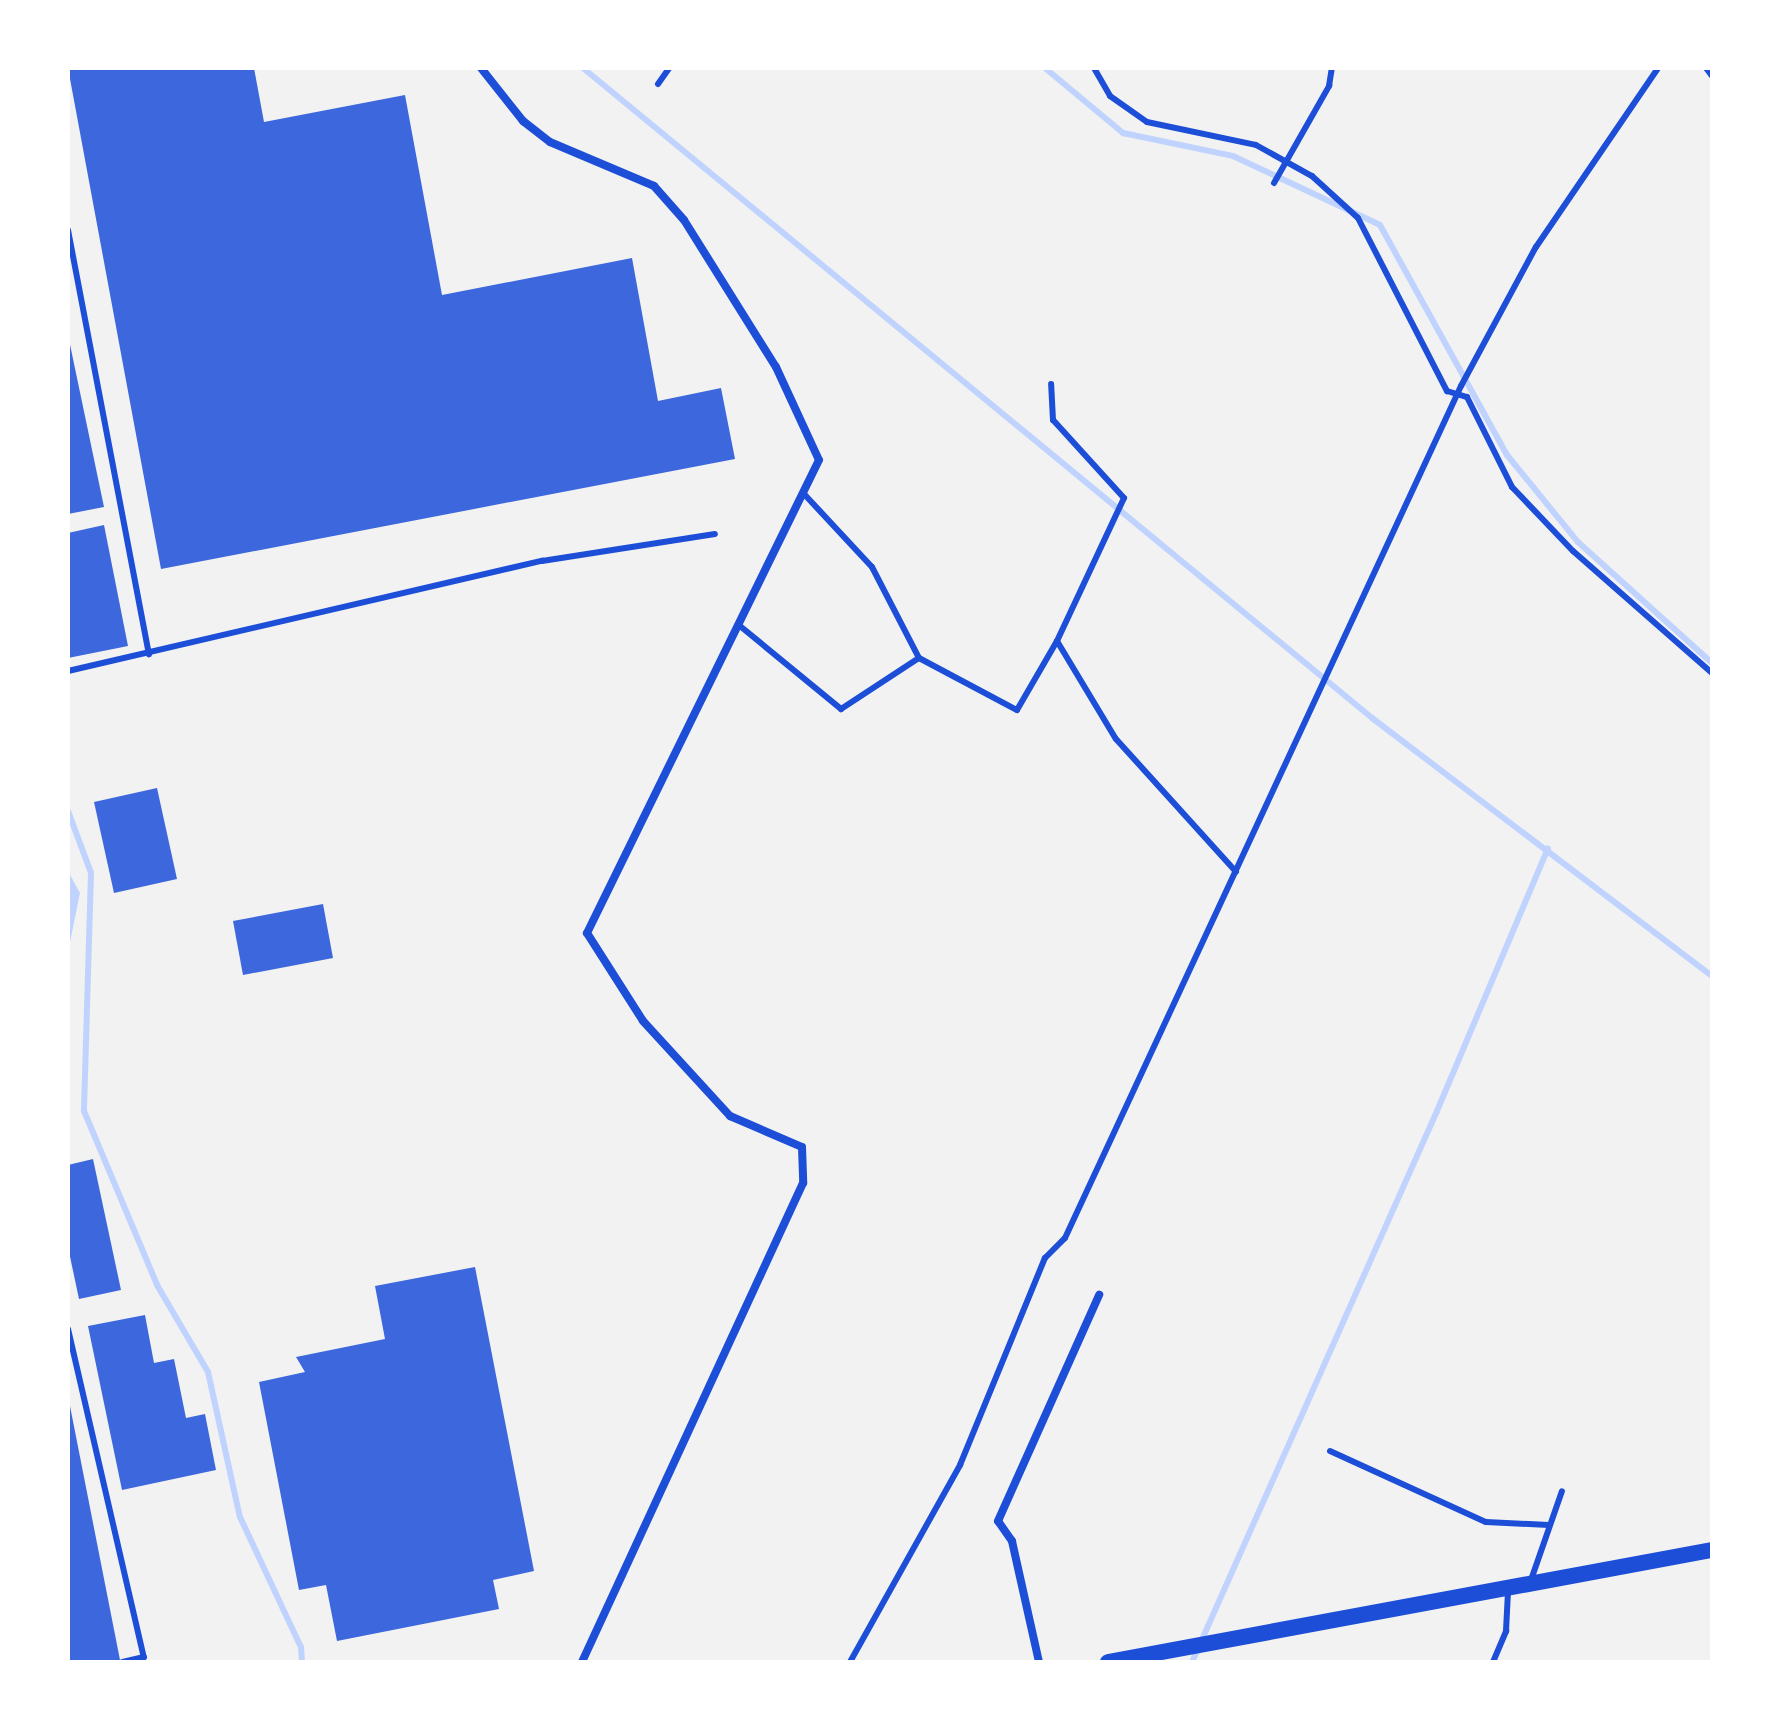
<!DOCTYPE html>
<style>
body{margin:0}
#map{position:relative;width:1780px;height:1730px;overflow:hidden;background:#f2f2f2;font-family:"Space Grotesk",sans-serif}
div>[style]{position:absolute}
.water>*{inset:0;background:#bfd3fe}
.stream>*{height:6px;margin:-3px;padding:0 3px;transform-origin:3px;border-radius:3px;background:#bfd3fe}
.building>*{inset:0;background:#3d67dc}
.service>*{height:6px;margin:-3px;padding:0 3px;transform-origin:3px;border-radius:3px;background:#1d4ed8}
.minor>*{height:8px;margin:-4px;padding:0 4px;transform-origin:4px;border-radius:4px;background:#1d4ed8}
.secondary>*{height:16px;margin:-8px;padding:0 8px;transform-origin:8px;border-radius:8px;background:#1d4ed8}
span{translate:-50% -50%;white-space:nowrap;text-align:center;line-height:1.15;-webkit-text-stroke:8px #fff;paint-order:stroke}
.frame{position:absolute;inset:0;border:70px solid #fff;pointer-events:none}
</style>
<div id="map">
<div class="water">
<div style="clip-path:polygon(68px 871px,80px 893px,68px 952px)"></div>
</div>
<div class="stream">
<div style="left:583px;top:68px;width:1022px;rotate:39.48deg"></div>
<div style="left:1372px;top:718px;width:427px;rotate:37.2deg"></div>
<div style="left:1045px;top:68px;width:102px;rotate:39.8deg"></div>
<div style="left:1123px;top:133px;width:112px;rotate:11.8deg"></div>
<div style="left:1233px;top:156px;width:162px;rotate:25.1deg"></div>
<div style="left:1380px;top:225px;width:263px;rotate:61.1deg"></div>
<div style="left:1507px;top:455px;width:112px;rotate:50.8deg"></div>
<div style="left:1578px;top:542px;width:181px;rotate:42.1deg"></div>
<div style="left:68px;top:811px;width:66px;rotate:69.6deg"></div>
<div style="left:91px;top:873px;width:238px;rotate:91.7deg"></div>
<div style="left:84px;top:1111px;width:189px;rotate:67.2deg"></div>
<div style="left:157px;top:1285px;width:101px;rotate:59.6deg"></div>
<div style="left:208px;top:1372px;width:148px;rotate:77.6deg"></div>
<div style="left:240px;top:1517px;width:144px;rotate:64.9deg"></div>
<div style="left:301px;top:1647px;width:15px;rotate:86deg"></div>
<div style="left:1192px;top:1662px;width:603px;rotate:-66.03deg"></div>
<div style="left:1437px;top:1111px;width:285px;rotate:-67.1deg"></div>
</div>
<div class="building">
<div style="clip-path:polygon(68px 68px,254px 68px,264px 122px,405px 95px,442px 295px,632px 258px,658px 401px,721px 388px,735px 459px,161px 569px)"></div>
<div style="clip-path:polygon(68px 335px,104px 507px,68px 514px)"></div>
<div style="clip-path:polygon(104px 525px,128px 646px,68px 658px,68px 533px)"></div>
<div style="clip-path:polygon(157px 788px,177px 879px,114px 893px,94px 802px)"></div>
<div style="clip-path:polygon(323px 904px,333px 958px,243px 975px,233px 921px)"></div>
<div style="clip-path:polygon(93px 1159px,121px 1290px,79px 1299px,68px 1247px,68px 1165px)"></div>
<div style="clip-path:polygon(475px 1267px,534px 1571px,493px 1580px,499px 1609px,337px 1641px,326px 1585px,299px 1590px,259px 1382px,305px 1372px,296px 1357px,385px 1339px,375px 1286px)"></div>
<div style="clip-path:polygon(145px 1315px,154px 1363px,174px 1359px,186px 1418px,205px 1414px,216px 1470px,122px 1490px,88px 1326px)"></div>
<div style="clip-path:polygon(69px 1401px,120px 1660px,109px 1662px,68px 1662px)"></div>
</div>
<div class="service">
<div style="left:1094px;top:68px;width:32px;rotate:60deg"></div>
<div style="left:1110px;top:96px;width:45px;rotate:35.1deg"></div>
<div style="left:1147px;top:122px;width:111px;rotate:11.9deg"></div>
<div style="left:1256px;top:145px;width:64px;rotate:29deg"></div>
<div style="left:1312px;top:176px;width:62px;rotate:42.4deg"></div>
<div style="left:1358px;top:218px;width:195px;rotate:62.8deg"></div>
<div style="left:1447px;top:391px;width:21px;rotate:17deg"></div>
<div style="left:1467px;top:397px;width:101px;rotate:63.4deg"></div>
<div style="left:1512px;top:487px;width:88px;rotate:46.4deg"></div>
<div style="left:1573px;top:551px;width:185px;rotate:41.3deg"></div>
<div style="left:1706px;top:68px;width:10px;rotate:53deg"></div>
<div style="left:658px;top:84px;width:19px;rotate:-55deg"></div>
<div style="left:1274px;top:183px;width:112px;rotate:-60.4deg"></div>
<div style="left:1329px;top:86px;width:18px;rotate:-81deg"></div>
<div style="left:68px;top:230px;width:432px;rotate:79.2deg"></div>
<div style="left:805px;top:495px;width:98px;rotate:47.1deg"></div>
<div style="left:872px;top:567px;width:102px;rotate:62.7deg"></div>
<div style="left:919px;top:658px;width:111px;rotate:28deg"></div>
<div style="left:1017px;top:710px;width:80px;rotate:-59.9deg"></div>
<div style="left:1057px;top:641px;width:158px;rotate:-64.9deg"></div>
<div style="left:1124px;top:498px;width:105px;rotate:-132.3deg"></div>
<div style="left:1053px;top:420px;width:36px;rotate:-93deg"></div>
<div style="left:740px;top:626px;width:131px;rotate:39.4deg"></div>
<div style="left:841px;top:709px;width:93px;rotate:-33.2deg"></div>
<div style="left:1057px;top:641px;width:114px;rotate:59deg"></div>
<div style="left:1116px;top:739px;width:179px;rotate:47.9deg"></div>
<div style="left:68px;top:671px;width:487px;rotate:-13.1deg"></div>
<div style="left:542px;top:561px;width:175px;rotate:-8.9deg"></div>
<div style="left:68px;top:1329px;width:337px;rotate:77deg"></div>
<div style="left:144px;top:1657px;width:22px;rotate:167deg"></div>
<div style="left:1330px;top:1451px;width:171px;rotate:24.5deg"></div>
<div style="left:1486px;top:1522px;width:63px;rotate:2.7deg"></div>
<div style="left:1531px;top:1580px;width:94px;rotate:-70.8deg"></div>
<div style="left:850px;top:1662px;width:226px;rotate:-60.8deg"></div>
<div style="left:960px;top:1465px;width:224px;rotate:-67.7deg"></div>
<div style="left:1045px;top:1258px;width:28px;rotate:-45deg"></div>
<div style="left:1065px;top:1238px;width:940px;rotate:-65.07deg"></div>
<div style="left:1461px;top:386px;width:158px;rotate:-61.7deg"></div>
<div style="left:1536px;top:247px;width:217px;rotate:-55.7deg"></div>
<div style="left:1493px;top:1662px;width:34px;rotate:-67deg"></div>
<div style="left:1506px;top:1631px;width:40px;rotate:-87.1deg"></div>
</div>
<div class="minor">
<div style="left:481px;top:68px;width:68px;rotate:51.6deg"></div>
<div style="left:523px;top:121px;width:34px;rotate:38deg"></div>
<div style="left:550px;top:142px;width:113px;rotate:22.9deg"></div>
<div style="left:654px;top:186px;width:45px;rotate:48.6deg"></div>
<div style="left:684px;top:220px;width:173px;rotate:58deg"></div>
<div style="left:776px;top:367px;width:102px;rotate:65.2deg"></div>
<div style="left:819px;top:460px;width:527px;rotate:116.13deg"></div>
<div style="left:587px;top:933px;width:104px;rotate:57.5deg"></div>
<div style="left:643px;top:1021px;width:129px;rotate:47.5deg"></div>
<div style="left:730px;top:1116px;width:78px;rotate:23.3deg"></div>
<div style="left:802px;top:1147px;width:36px;rotate:88deg"></div>
<div style="left:803px;top:1183px;width:528px;rotate:114.77deg"></div>
<div style="left:1039px;top:1662px;width:124px;rotate:-102.6deg"></div>
<div style="left:1012px;top:1541px;width:24px;rotate:-125deg"></div>
<div style="left:998px;top:1521px;width:248px;rotate:-65.9deg"></div>
</div>
<div class="secondary">
<div style="left:1108px;top:1662px;width:614px;rotate:-10.51deg"></div>
</div>
<div class="frame"></div>
</div>
